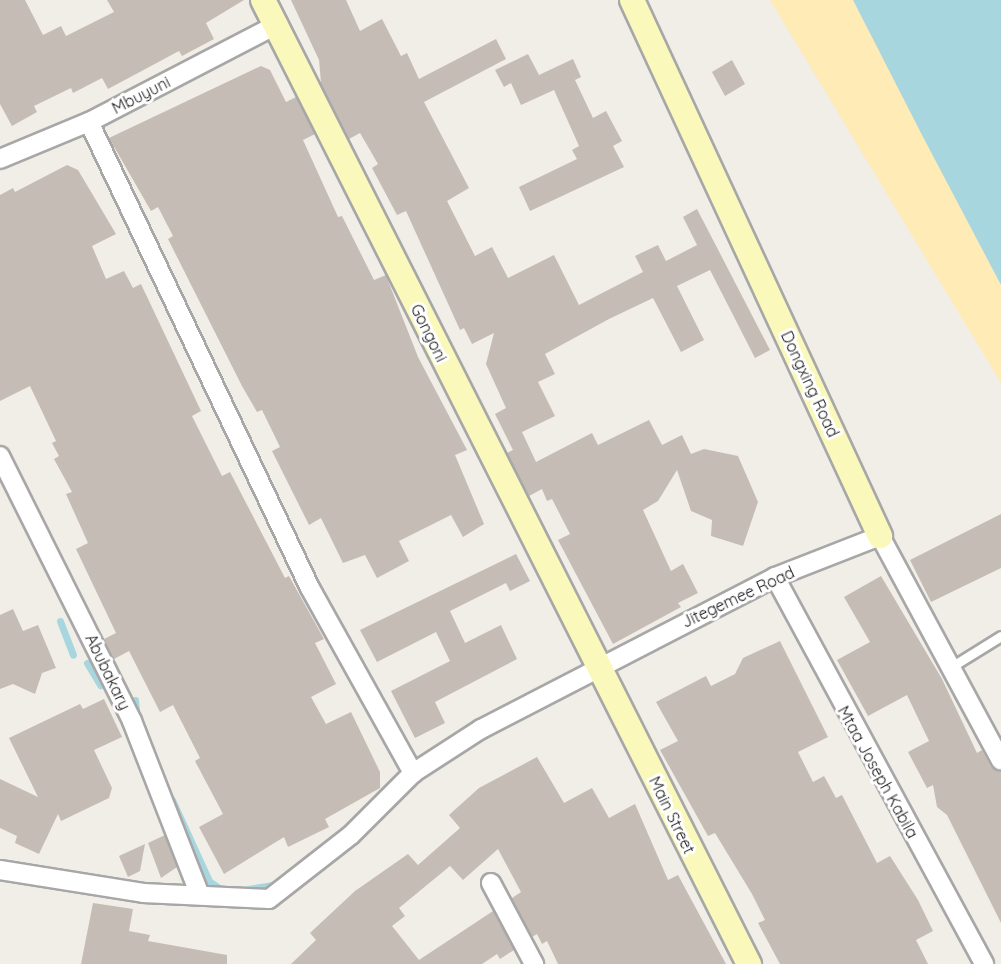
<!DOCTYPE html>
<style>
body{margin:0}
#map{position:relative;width:1001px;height:964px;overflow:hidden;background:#f1ede7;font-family:Quicksand,sans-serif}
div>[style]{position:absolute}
.sand>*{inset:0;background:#ffebb6}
.water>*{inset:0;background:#a7d6df}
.stream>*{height:7px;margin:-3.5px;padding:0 3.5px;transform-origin:3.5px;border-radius:3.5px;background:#a7d6df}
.building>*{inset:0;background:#c6bcb6}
.roads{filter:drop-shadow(2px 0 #a7a7a7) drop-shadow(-2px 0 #a7a7a7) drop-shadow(0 2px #a7a7a7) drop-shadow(0 -2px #a7a7a7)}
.lane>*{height:9px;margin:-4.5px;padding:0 4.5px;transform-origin:4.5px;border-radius:4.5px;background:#fff}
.street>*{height:18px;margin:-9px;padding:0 9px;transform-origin:9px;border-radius:9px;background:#fff}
.secondary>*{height:24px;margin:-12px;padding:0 12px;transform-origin:12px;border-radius:12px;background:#faf9bb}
span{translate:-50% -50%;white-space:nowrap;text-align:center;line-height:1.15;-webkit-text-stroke:6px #fff;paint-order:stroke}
.street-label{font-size:16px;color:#202020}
</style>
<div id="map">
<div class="sand">
<div style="clip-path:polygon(770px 0,853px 0,1001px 285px,1001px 383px)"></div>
</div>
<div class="water">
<div style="clip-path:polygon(853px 0,1001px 0,1001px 285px,922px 135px)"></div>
</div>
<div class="stream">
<div style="left:60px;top:621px;width:36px;rotate:69deg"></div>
<div style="left:87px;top:663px;width:26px;rotate:59deg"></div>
<div style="left:135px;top:700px;width:18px;rotate:84deg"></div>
<div style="left:172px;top:800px;width:89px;rotate:65.4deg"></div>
<div style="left:209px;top:881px;width:16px;rotate:35deg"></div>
<div style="left:248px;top:889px;width:30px;rotate:-9deg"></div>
</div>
<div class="building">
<div style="clip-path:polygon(0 0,25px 0,43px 35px,61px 26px,66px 36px,114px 12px,107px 0,244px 0,206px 23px,214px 39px,182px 56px,179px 51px,108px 89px,102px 78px,73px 93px,71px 88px,34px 106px,37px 112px,12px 126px,0 104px)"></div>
<div style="clip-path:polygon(291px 0,346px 0,360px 31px,382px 19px,401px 56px,407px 53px,419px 79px,496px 39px,506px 59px,424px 102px,469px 188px,447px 201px,475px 256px,492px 247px,508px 278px,554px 255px,579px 305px,643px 272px,635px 256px,658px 245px,666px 261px,697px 245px,683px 217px,697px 209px,770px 350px,755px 358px,710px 270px,677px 286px,704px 340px,681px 352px,653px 298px,609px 319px,545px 354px,555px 374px,538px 382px,555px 416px,522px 432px,536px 462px,592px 433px,598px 445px,649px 420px,662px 445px,682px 435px,691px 454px,704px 449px,738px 456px,758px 502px,743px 546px,711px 536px,712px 520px,691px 511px,677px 470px,658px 501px,643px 510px,671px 571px,683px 564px,698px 593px,678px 603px,681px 607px,613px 644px,558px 540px,570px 534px,552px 499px,547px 501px,542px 489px,529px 496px,507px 453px,513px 450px,495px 414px,506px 408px,486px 364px,494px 333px,472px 344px,464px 328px,460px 330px,406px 211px,397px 215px,372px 168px,378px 164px,360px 133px,349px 139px,321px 83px,319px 60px)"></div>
<div style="clip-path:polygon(528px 54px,539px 75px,573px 59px,581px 77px,575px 80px,593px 118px,606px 111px,622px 141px,613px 146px,624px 167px,530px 211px,519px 187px,577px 159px,572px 150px,579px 146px,554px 90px,521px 105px,511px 83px,504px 87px,495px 70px)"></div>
<div style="clip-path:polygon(732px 60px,745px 84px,725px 96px,712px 72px)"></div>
<div style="clip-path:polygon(261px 66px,270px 70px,286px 102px,296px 97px,315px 134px,303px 140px,338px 217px,342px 216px,374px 280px,386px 275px,387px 278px,418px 357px,467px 450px,455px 455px,484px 524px,463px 537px,451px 515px,399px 541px,409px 561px,377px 578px,365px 555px,343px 563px,321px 518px,309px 525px,272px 451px,280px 447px,262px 410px,257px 412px,242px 386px,168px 239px,173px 236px,158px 207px,151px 211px,109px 138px)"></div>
<div style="clip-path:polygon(67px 165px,78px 170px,116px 234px,92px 246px,106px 279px,124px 271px,133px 288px,141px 284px,201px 411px,192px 416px,222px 476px,230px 472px,285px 578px,289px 576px,324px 639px,315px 643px,336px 684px,311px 697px,326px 724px,351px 712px,380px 772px,380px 788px,325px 819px,329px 827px,288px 847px,284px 837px,224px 874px,199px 827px,223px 814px,195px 761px,200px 758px,173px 705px,160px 712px,129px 651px,114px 659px,104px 639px,116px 633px,76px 549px,88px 543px,66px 494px,72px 492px,54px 459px,59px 456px,52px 443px,56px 441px,30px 386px,0 401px,0 195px,13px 188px,15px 192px)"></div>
<div style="clip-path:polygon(1001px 514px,1001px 568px,931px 602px,910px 560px)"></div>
<div style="clip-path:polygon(516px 554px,530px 581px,510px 591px,506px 583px,450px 611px,465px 643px,501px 625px,517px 659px,435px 702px,445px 723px,415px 738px,391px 691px,450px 661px,436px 632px,377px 662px,360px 630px)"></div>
<div style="clip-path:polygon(881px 576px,942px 679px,977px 753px,982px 750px,991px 767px,1001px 772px,1001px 923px,947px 815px,937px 807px,933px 785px,927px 788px,908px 752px,929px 741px,907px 695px,868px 716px,837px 660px,870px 642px,844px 597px)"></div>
<div style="clip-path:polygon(13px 609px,23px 631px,38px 625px,56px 668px,42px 673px,35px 694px,13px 684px,0 689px,0 615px)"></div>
<div style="clip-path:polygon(780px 641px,828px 737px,798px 752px,813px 782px,824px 776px,836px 798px,842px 795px,877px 863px,890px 856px,918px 900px,933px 931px,916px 940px,928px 964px,780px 964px,758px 923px,765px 920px,752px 894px,715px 833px,708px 836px,660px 750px,678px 741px,656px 702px,706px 676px,711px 686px,735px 674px,743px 658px)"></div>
<div style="clip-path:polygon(104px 699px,122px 737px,94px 750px,112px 788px,109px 798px,61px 821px,58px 814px,39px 854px,15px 843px,17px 836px,0 828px,0 779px,38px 797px,9px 738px,80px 704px,83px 709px)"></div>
<div style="clip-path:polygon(537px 757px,564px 803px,592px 788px,609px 818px,635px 804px,668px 880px,678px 875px,726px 964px,558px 964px,547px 941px,542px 944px,537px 934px,532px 937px,512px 898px,521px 892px,498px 849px,463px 880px,450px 866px,399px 908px,405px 916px,392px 926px,419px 960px,493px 911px,514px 950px,500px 959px,497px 954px,482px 964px,291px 964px,316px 940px,310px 933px,355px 891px,408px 854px,418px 865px,460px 828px,449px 815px,479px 788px)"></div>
<div style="clip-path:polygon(165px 835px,177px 867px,161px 878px,148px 843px)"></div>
<div style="clip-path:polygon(145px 844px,140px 871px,128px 877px,119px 856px)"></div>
<div style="clip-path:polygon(93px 903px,133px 909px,129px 931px,150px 935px,148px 941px,227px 955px,227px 964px,81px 964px)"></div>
</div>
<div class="roads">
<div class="lane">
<div style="left:951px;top:667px;width:59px;rotate:-31.8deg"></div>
</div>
<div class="street">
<div style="left:89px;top:122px;width:516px;rotate:64.63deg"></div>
<div style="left:310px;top:588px;width:212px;rotate:60.9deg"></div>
<div style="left:0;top:159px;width:96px;rotate:-22.6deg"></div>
<div style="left:89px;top:122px;width:213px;rotate:-27.4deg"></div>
<div style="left:0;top:456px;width:296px;rotate:63.5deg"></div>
<div style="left:132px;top:721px;width:187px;rotate:68.7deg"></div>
<div style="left:775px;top:577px;width:440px;rotate:61.6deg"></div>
<div style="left:0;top:870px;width:145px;rotate:9.1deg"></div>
<div style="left:143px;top:893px;width:126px;rotate:2.7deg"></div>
<div style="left:269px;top:899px;width:104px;rotate:-38deg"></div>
<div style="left:351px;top:835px;width:88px;rotate:-45deg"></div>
<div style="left:413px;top:773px;width:81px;rotate:-32.9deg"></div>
<div style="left:481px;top:729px;width:331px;rotate:-27.3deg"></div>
<div style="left:775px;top:577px;width:113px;rotate:-21.3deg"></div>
<div style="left:880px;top:536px;width:255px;rotate:61.7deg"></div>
<div style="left:491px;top:883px;width:92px;rotate:62deg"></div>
</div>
<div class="secondary">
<div style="left:263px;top:0;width:1080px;rotate:63.25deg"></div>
<div style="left:632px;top:0;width:591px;rotate:65.17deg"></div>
</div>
</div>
<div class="street-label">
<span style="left:141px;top:95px;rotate:-27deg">Mbuyuni</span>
<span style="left:429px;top:333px;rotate:64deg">Gongoni</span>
<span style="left:810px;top:384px;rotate:65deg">Dongxing Road</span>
<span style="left:738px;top:597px;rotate:-25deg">Jitegemee Road</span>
<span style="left:108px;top:672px;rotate:64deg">Abubakary</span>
<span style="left:878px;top:772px;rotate:61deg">Mtaa Joseph Kabila</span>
<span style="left:672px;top:815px;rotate:64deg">Main Street</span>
</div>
</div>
